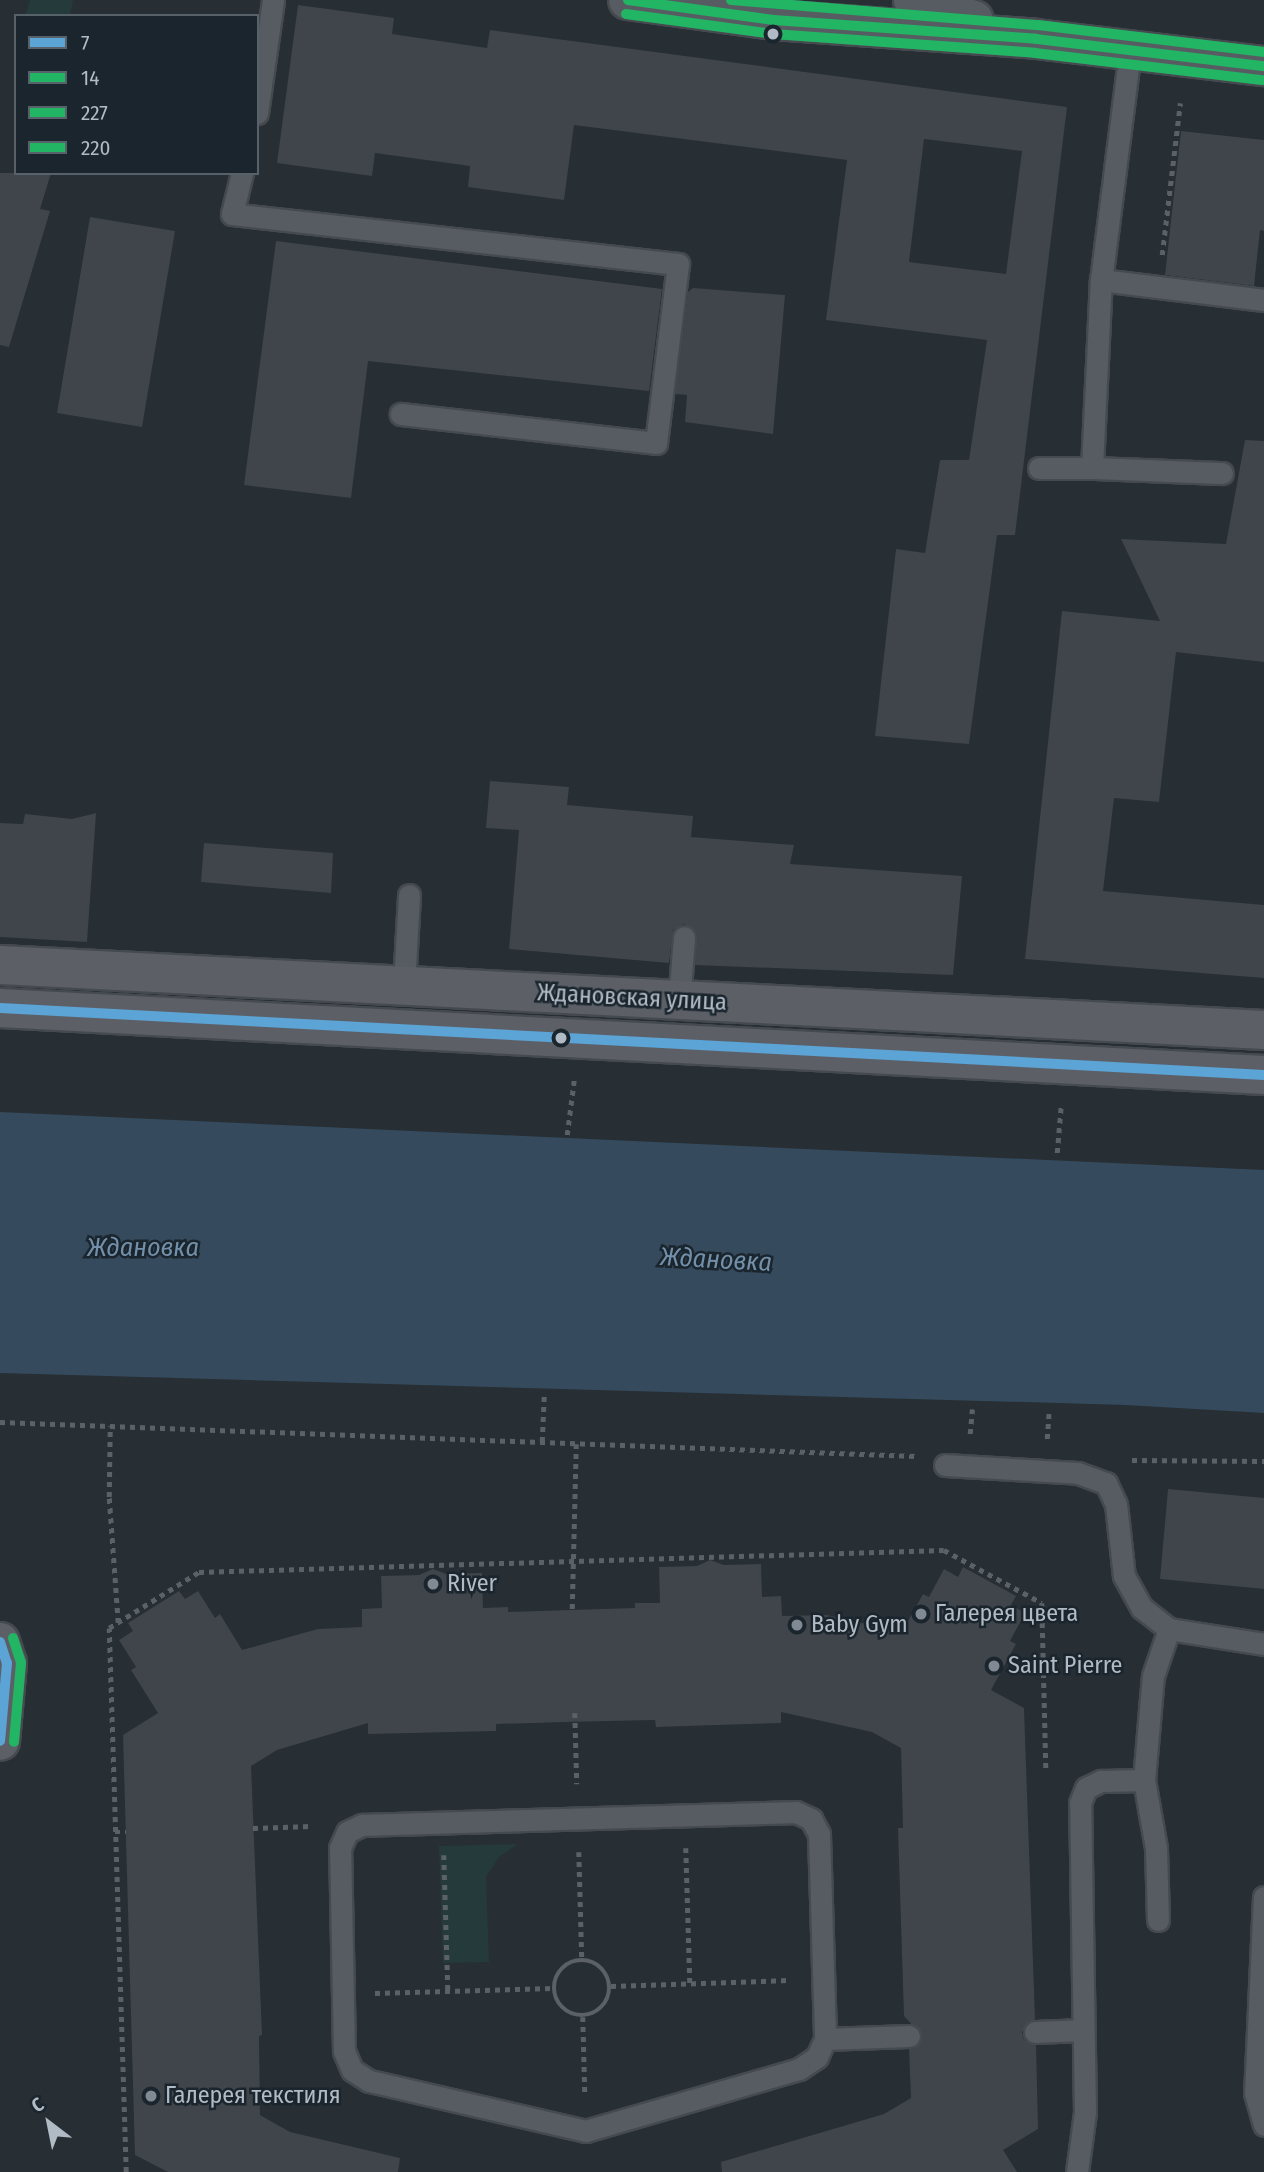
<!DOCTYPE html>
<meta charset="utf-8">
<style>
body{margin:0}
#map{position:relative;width:1264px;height:2172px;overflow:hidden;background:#272e34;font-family:"Fira Sans Condensed",sans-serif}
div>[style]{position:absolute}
.green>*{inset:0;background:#253a3a}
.water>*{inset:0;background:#354a5c}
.building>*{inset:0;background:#3f454a}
.path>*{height:4.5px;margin-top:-2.25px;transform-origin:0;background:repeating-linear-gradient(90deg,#5b6166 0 5px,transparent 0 10px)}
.path>.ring{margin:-2.25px;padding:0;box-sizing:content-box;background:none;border:4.5px solid #5b6166;border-radius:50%}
.roads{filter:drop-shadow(2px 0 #454a4f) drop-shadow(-2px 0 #454a4f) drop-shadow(0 2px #454a4f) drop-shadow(0 -2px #454a4f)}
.lane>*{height:21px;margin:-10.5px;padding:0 10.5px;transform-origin:10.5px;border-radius:10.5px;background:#575c62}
.street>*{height:38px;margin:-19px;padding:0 19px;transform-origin:19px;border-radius:19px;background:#575c62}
.secondary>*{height:38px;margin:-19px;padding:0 19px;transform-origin:19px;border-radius:19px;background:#5c6066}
.bus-1>*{height:10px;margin:-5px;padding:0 5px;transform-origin:5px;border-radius:5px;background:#5ca3d6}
.bus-2>*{height:10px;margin:-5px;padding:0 5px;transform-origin:5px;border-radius:5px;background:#21b564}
.bus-3>*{height:10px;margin:-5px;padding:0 5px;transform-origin:5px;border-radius:5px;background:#21b564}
.bus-4>*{height:10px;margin:-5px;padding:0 5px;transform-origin:5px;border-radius:5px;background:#21b564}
.dots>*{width:19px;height:19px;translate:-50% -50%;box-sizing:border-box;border:4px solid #1b252e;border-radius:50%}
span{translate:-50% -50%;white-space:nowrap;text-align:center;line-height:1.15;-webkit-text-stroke:5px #1b252e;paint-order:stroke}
.street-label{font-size:24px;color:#b1bbc5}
.poi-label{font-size:24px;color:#b1bbc5}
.left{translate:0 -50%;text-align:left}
.water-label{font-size:26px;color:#7290a9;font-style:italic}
.legend{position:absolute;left:14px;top:14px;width:245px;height:161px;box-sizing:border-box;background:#1b252e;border:2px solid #57616a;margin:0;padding:9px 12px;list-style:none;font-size:21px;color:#b1bbc5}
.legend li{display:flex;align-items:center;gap:14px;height:35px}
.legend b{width:35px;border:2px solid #57616a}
.north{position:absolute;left:14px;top:2088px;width:70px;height:70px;-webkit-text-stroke:5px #1b252e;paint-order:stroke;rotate:328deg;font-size:19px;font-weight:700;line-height:28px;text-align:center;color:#b1bbc5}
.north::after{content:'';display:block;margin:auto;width:24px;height:32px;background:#b1bbc5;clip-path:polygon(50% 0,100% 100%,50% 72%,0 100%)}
</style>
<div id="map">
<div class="green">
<div style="clip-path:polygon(30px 0,73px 0,70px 16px,25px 16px)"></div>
<div style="clip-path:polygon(518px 1844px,499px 1857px,486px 1877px,489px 1962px,443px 1963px,439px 1846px)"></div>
</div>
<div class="water">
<div style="clip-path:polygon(0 1112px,1264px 1170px,1264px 1413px,1126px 1405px,0 1373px)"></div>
</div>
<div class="building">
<div style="clip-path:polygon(evenodd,298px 5px,394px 18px,392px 34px,487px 48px,490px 30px,1067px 107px,1015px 535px,997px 535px,969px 744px,875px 736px,896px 549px,925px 553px,940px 460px,969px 460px,987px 340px,826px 320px,847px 160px,574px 125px,564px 200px,468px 187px,470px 166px,375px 153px,372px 176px,277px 163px,298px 5px,924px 139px,1022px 151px,1006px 274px,909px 262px,924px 139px)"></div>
<div style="clip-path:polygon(1181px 131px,1264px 140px,1264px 231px,1260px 230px,1254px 286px,1165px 275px)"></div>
<div style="clip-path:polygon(0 173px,51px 173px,40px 209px,50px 211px,9px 347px,0 345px)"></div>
<div style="clip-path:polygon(90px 217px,175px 231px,142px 427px,57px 413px)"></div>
<div style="clip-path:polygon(276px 241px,662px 289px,649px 391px,368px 361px,351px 498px,244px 485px)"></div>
<div style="clip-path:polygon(693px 288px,785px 295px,773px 434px,685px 422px,687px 395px,675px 394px,688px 292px)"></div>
<div style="clip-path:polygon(1245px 440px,1264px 441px,1264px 662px,1176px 652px,1159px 802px,1114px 798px,1103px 891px,1264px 905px,1264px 978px,1025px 959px,1062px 611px,1160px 621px,1121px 539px,1226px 544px)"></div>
<div style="clip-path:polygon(490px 781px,569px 787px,567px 805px,693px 816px,691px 837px,794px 845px,790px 864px,962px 876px,953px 975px,695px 965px,696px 932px,684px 924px,673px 930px,669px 963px,509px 949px,519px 830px,486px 828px)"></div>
<div style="clip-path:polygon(96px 813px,87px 942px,0 937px,0 823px,23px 824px,25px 814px,72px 819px)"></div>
<div style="clip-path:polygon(204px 843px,333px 853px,331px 893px,201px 882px)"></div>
<div style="clip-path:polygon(1168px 1489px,1264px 1498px,1264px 1589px,1160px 1579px)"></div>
<div style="clip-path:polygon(710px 1560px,724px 1565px,761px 1564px,762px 1597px,781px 1596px,782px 1616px,827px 1615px,902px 1632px,923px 1594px,929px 1597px,944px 1569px,958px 1577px,963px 1567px,1016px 1596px,1011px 1605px,1025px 1613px,1010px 1641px,1016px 1644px,991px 1690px,1024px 1708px,1035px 2019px,1022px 2032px,1024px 2040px,1036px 2045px,1038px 2129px,1003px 2150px,1017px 2172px,722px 2172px,721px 2162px,884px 2114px,911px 2098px,909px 2049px,922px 2036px,904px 2016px,898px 1828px,903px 1828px,901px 1748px,872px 1732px,781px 1712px,781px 1723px,656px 1727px,655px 1720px,564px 1722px,496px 1724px,496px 1731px,368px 1734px,368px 1723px,277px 1750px,251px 1766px,262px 2035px,259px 2036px,260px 2115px,290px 2132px,400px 2158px,398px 2172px,168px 2172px,135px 2155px,123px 1735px,158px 1713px,131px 1670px,136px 1667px,119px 1640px,133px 1631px,128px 1623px,179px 1591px,185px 1599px,198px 1591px,215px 1618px,220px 1614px,242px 1650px,318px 1629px,362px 1627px,362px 1609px,382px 1608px,381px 1576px,419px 1575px,433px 1569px,446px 1574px,482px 1573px,483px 1608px,508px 1607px,508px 1612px,635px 1608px,635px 1603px,660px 1603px,659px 1567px,697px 1566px)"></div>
</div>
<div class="path">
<div style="left:1162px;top:255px;width:153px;rotate:-83.2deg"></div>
<div style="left:567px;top:1135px;width:55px;rotate:-82.7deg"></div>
<div style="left:1057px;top:1153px;width:48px;rotate:-85.2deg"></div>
<div style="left:0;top:1422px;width:110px;rotate:2.1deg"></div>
<div style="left:970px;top:1434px;width:25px;rotate:-85deg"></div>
<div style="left:1047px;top:1439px;width:29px;rotate:-86deg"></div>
<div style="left:542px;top:1442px;width:46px;rotate:-87.5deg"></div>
<div style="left:1132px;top:1460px;width:132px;rotate:0.4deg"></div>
<div style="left:572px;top:1609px;width:165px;rotate:-88.6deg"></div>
<div style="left:118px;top:1623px;width:126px;rotate:-94.1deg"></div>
<div style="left:109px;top:1497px;width:71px;rotate:-89.2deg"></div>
<div style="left:110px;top:1426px;width:806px;rotate:2.13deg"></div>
<div style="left:575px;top:1713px;width:71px;rotate:88.4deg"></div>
<div style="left:253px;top:1828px;width:58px;rotate:-2deg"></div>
<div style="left:115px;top:1832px;width:11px"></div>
<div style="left:686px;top:1848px;width:135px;rotate:88.3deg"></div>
<div style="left:579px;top:1852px;width:107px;rotate:88.4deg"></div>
<div style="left:444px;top:1855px;width:136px;rotate:88.3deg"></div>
<div class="ring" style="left:554px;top:1960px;width:51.5px;height:51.5px"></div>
<div style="left:611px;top:1986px;width:178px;rotate:-1.9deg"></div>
<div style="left:375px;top:1993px;width:179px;rotate:-1.6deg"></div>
<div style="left:583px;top:2017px;width:78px;rotate:88.5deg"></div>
<div style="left:126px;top:2172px;width:544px;rotate:-91.79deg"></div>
<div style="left:109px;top:1628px;width:106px;rotate:-31.9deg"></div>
<div style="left:199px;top:1572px;width:745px;rotate:-1.69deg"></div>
<div style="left:944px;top:1550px;width:111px;rotate:28.4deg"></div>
<div style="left:1042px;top:1603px;width:169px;rotate:88.6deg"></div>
</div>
<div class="roads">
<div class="lane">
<div style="left:1130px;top:51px;width:231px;rotate:97.2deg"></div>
<div style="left:1101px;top:280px;width:164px;rotate:7deg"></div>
<div style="left:257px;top:113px;width:114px;rotate:-81.9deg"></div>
<div style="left:242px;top:173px;width:42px;rotate:103.7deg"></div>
<div style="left:232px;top:214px;width:449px;rotate:6.4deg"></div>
<div style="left:678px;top:264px;width:180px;rotate:97deg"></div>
<div style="left:656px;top:443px;width:257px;rotate:-173.5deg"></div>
<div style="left:1039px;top:468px;width:53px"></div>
<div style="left:1092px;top:468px;width:188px;rotate:-87.3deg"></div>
<div style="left:1092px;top:468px;width:130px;rotate:2.2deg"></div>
<div style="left:404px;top:985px;width:90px;rotate:-86.8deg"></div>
<div style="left:679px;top:1001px;width:64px;rotate:-85.5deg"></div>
<div style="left:945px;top:1465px;width:133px;rotate:3.4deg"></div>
<div style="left:1078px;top:1473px;width:30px;rotate:20deg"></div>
<div style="left:1106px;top:1483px;width:23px;rotate:65deg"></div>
<div style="left:1116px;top:1504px;width:72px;rotate:83.7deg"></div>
<div style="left:1124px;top:1576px;width:37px;rotate:61deg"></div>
<div style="left:1142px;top:1608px;width:34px;rotate:38deg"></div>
<div style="left:1169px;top:1629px;width:96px;rotate:9deg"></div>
<div style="left:796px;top:1812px;width:17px;rotate:25deg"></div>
<div style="left:811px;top:1819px;width:17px;rotate:62deg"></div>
<div style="left:819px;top:1834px;width:205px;rotate:88.3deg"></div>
<div style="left:825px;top:2039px;width:20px;rotate:114deg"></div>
<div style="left:817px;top:2057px;width:22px;rotate:146deg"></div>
<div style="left:799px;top:2069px;width:222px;rotate:163.8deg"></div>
<div style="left:586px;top:2131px;width:223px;rotate:-167deg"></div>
<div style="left:369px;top:2081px;width:20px;rotate:-147deg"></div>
<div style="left:352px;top:2070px;width:21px;rotate:-113deg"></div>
<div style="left:344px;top:2051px;width:203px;rotate:-91.1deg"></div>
<div style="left:340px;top:1848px;width:17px;rotate:-66deg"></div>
<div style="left:347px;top:1832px;width:17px;rotate:-25deg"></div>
<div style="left:362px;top:1825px;width:434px;rotate:-1.7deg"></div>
<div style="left:1264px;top:1897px;width:196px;rotate:92.6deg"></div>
<div style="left:1255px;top:2093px;width:33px;rotate:74deg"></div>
<div style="left:1158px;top:1920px;width:72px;rotate:-91.6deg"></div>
<div style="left:1156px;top:1848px;width:69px;rotate:-100deg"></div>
<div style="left:1144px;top:1780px;width:104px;rotate:-85.1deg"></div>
<div style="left:1153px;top:1676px;width:50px;rotate:-71.2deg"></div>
<div style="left:1035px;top:2032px;width:47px;rotate:-2.4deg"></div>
<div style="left:825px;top:2039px;width:84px;rotate:-2deg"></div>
<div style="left:1077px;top:2172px;width:61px;rotate:-82.4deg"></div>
<div style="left:1085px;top:2112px;width:309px;rotate:-90.9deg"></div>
<div style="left:1080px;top:1803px;width:16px;rotate:-68deg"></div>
<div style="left:1086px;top:1788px;width:17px;rotate:-25deg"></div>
<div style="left:1101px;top:1781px;width:43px;rotate:-1.3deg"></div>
</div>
<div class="street">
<div style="left:628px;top:0;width:147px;rotate:7.8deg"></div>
<div style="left:774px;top:20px;width:263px;rotate:4.1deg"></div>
<div style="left:1036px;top:39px;width:230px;rotate:6.8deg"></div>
<div style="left:913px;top:0;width:64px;rotate:18.2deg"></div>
</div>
<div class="secondary">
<div style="left:0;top:965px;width:1266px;rotate:2.94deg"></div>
<div style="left:0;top:1008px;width:1266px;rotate:3.03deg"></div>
<div style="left:0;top:1642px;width:22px;rotate:72deg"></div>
<div style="left:7px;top:1663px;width:78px;rotate:95.1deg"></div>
</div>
</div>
<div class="bus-1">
<div style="left:0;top:1008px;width:1266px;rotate:3.03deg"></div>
<div style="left:0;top:1642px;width:22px;rotate:72deg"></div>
<div style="left:7px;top:1663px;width:78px;rotate:95.1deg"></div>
</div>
<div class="bus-2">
<div style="left:626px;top:14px;width:148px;rotate:7.7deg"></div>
<div style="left:773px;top:34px;width:263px;rotate:4.1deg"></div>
<div style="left:1035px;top:53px;width:229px;rotate:6.8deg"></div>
</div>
<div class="bus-3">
<div style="left:731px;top:0;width:308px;rotate:4.7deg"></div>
<div style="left:1038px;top:25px;width:228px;rotate:6.8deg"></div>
<div style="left:13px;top:1638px;width:26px;rotate:72deg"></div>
<div style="left:21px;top:1663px;width:79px;rotate:95.1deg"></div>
</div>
<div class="bus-4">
<div style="left:628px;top:0;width:147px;rotate:7.8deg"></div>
<div style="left:774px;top:20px;width:263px;rotate:4.1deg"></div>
<div style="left:1036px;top:39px;width:230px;rotate:6.8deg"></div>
</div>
<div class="dots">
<div style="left:773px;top:34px;background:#b1bbc5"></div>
<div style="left:561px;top:1038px;background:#b1bbc5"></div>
<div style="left:433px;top:1584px;background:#818a92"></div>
<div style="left:921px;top:1614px;background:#818a92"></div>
<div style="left:797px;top:1625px;background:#818a92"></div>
<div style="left:994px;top:1666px;background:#818a92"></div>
<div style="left:151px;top:2096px;background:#818a92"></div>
</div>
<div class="street-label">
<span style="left:632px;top:998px;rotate:3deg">Ждановская улица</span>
</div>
<div class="poi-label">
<span class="left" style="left:447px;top:1584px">River</span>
<span class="left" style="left:935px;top:1614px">Галерея цвета</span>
<span class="left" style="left:811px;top:1625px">Baby Gym</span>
<span class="left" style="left:1008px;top:1666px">Saint Pierre</span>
<span class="left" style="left:165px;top:2096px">Галерея текстиля</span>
</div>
<div class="water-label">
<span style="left:143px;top:1248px">Ждановка</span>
<span style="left:716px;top:1260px;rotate:3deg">Ждановка</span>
</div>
<ul class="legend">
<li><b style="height:9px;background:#5ca3d6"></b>7</li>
<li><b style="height:9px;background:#21b564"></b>14</li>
<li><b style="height:9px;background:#21b564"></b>227</li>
<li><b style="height:9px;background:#21b564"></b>220</li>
</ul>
<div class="north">С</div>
</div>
